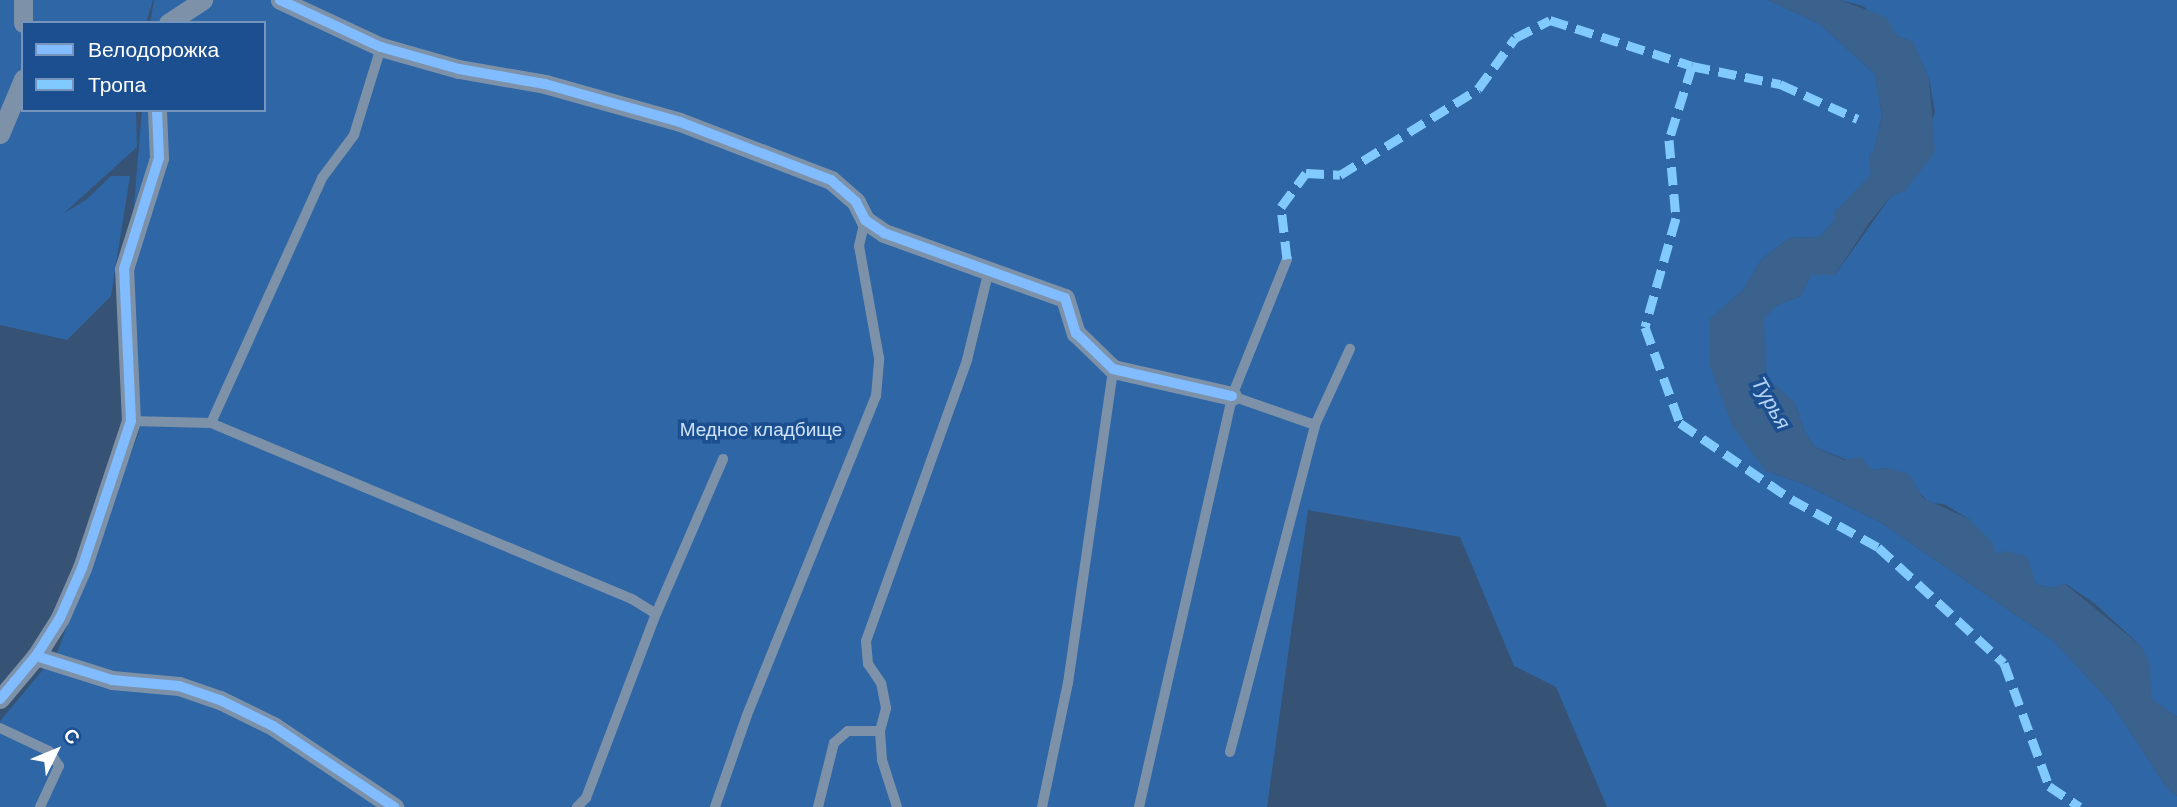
<!DOCTYPE html>
<meta charset="utf-8">
<style>
body{margin:0}
#map{position:relative;width:2177px;height:807px;overflow:hidden;background:#365274;font-family:"DM Sans",sans-serif}
div>[style]{position:absolute}
.green>*{inset:0;background:#2f66a5}
.water>*{inset:0;background:#3b618d}
.service>*{height:10px;margin:-5px;padding:0 5px;transform-origin:5px;border-radius:5px;background:#7d92a8}
.minor>*{height:19px;margin:-9.5px;padding:0 9.5px;transform-origin:9.5px;border-radius:9.5px;background:#7d92a8}
.quiet>*{height:9px;margin-top:-4.5px;transform-origin:0;background:repeating-linear-gradient(90deg,#80caff 0 18px,transparent 0 27px)}
.cycleway>*{height:10px;margin:-5px;padding:0 5px;transform-origin:5px;border-radius:5px;background:#80bcff}
span{translate:-50% -50%;white-space:nowrap;text-align:center;line-height:1.15;-webkit-text-stroke:7px #1b4f8f;paint-order:stroke}
.park-label{font-size:19px;color:#cfe3fa}
.water-label{font-size:21px;color:#b5d3f5;font-style:italic}
.legend{position:absolute;left:21px;top:21px;width:245px;height:91px;box-sizing:border-box;background:#1b4f8f;border:2px solid #7695bc;margin:0;padding:9px 12px;list-style:none;font-size:21px;color:#fff}
.legend li{display:flex;align-items:center;gap:14px;height:35px}
.legend b{width:35px;border:2px solid #7695bc}
.north{position:absolute;left:21px;top:716px;width:70px;height:70px;-webkit-text-stroke:5px #1b4f8f;paint-order:stroke;rotate:47deg;font-size:19px;font-weight:700;line-height:28px;text-align:center;color:#fff}
.north::after{content:'';display:block;margin:auto;width:24px;height:32px;background:#fff;clip-path:polygon(50% 0,100% 100%,50% 72%,0 100%)}
</style>
<div id="map">
<div class="green">
<div style="clip-path:polygon(0 0,153px 0,146px 23px,23px 23px,23px 110px,136px 110px,137px 147px,63px 214px,87px 199px,111px 176px,130px 176px,111px 296px,67px 340px,0 325px)"></div>
<div style="clip-path:polygon(154px 0,1768px 0,1820px 24px,1875px 74px,1882px 115px,1874px 152px,1869px 155px,1871px 175px,1834px 213px,1834px 221px,1820px 237px,1789px 238px,1761px 260px,1743px 290px,1709px 320px,1766px 471px,1804px 484px,1880px 522px,2054px 641px,2112px 704px,2165px 785px,2177px 796px,2177px 807px,1607px 807px,1556px 687px,1514px 666px,1460px 537px,1308px 510px,1267px 807px,0 807px,0 721px,57px 653px,139px 432px,121px 359px,142px 110px,264px 110px,264px 23px,150px 23px)"></div>
<div style="clip-path:polygon(1840px 0,2177px 0,2177px 717px,2151px 699px,2149px 663px,2140px 645px,2094px 603px,2066px 584px,2051px 588px,2036px 584px,2031px 573px,1996px 554px,1969px 519px,1944px 504px,1930px 503px,1901px 474px,1888px 468px,1872px 470px,1815px 447px,1805px 433px,1795px 403px,1766px 378px,1763px 319px,1777px 305px,1801px 296px,1811px 275px,1835px 275px,1891px 196px,1905px 191px,1935px 112px,1929px 79px,1913px 42px,1897px 36px,1863px 6px)"></div>
</div>
<div class="water">
<div style="clip-path:polygon(1768px 0,1840px 0,1886px 17px,1897px 36px,1913px 42px,1929px 79px,1935px 152px,1905px 191px,1891px 196px,1869px 223px,1835px 275px,1811px 275px,1801px 296px,1777px 305px,1764px 319px,1766px 378px,1795px 403px,1805px 433px,1815px 447px,1844px 460px,1861px 457px,1872px 470px,1888px 468px,1909px 474px,1923px 498px,1969px 519px,1992px 542px,1996px 554px,2006px 551px,2027px 557px,2036px 584px,2051px 588px,2065px 584px,2140px 645px,2150px 663px,2151px 698px,2177px 717px,2177px 796px,2165px 785px,2112px 704px,2054px 641px,1880px 522px,1804px 484px,1766px 471px,1733px 427px,1709px 364px,1709px 320px,1743px 290px,1761px 260px,1789px 238px,1820px 237px,1834px 221px,1834px 213px,1871px 175px,1869px 155px,1874px 152px,1882px 115px,1875px 74px,1820px 24px)"></div>
</div>
<div class="service">
<div style="left:1232px;top:396px;width:88px;rotate:19.3deg"></div>
<div style="left:1315px;top:425px;width:84px;rotate:-65.3deg"></div>
<div style="left:131px;top:421px;width:80px;rotate:1.4deg"></div>
<div style="left:211px;top:423px;width:456px;rotate:22.7deg"></div>
<div style="left:632px;top:599px;width:28px;rotate:32deg"></div>
<div style="left:211px;top:423px;width:269px;rotate:-65.6deg"></div>
<div style="left:322px;top:178px;width:54px;rotate:-53.3deg"></div>
<div style="left:354px;top:135px;width:92px;rotate:-72.9deg"></div>
<div style="left:0;top:728px;width:54px;rotate:25.1deg"></div>
<div style="left:49px;top:751px;width:18px;rotate:56deg"></div>
<div style="left:59px;top:766px;width:45px;rotate:114.9deg"></div>
<div style="left:1230px;top:752px;width:338px;rotate:-75.4deg"></div>
<div style="left:577px;top:807px;width:13px;rotate:-45deg"></div>
<div style="left:586px;top:798px;width:197px;rotate:-69.2deg"></div>
<div style="left:656px;top:614px;width:169px;rotate:-66.6deg"></div>
<div style="left:715px;top:807px;width:97px;rotate:-70.8deg"></div>
<div style="left:747px;top:715px;width:344px;rotate:-68deg"></div>
<div style="left:876px;top:396px;width:38px;rotate:-85deg"></div>
<div style="left:879px;top:358px;width:114px;rotate:-100.1deg"></div>
<div style="left:859px;top:246px;width:27px;rotate:-77deg"></div>
<div style="left:818px;top:807px;width:66px;rotate:-76deg"></div>
<div style="left:834px;top:743px;width:18px;rotate:-41deg"></div>
<div style="left:848px;top:731px;width:32px"></div>
<div style="left:897px;top:807px;width:49px;rotate:-107.7deg"></div>
<div style="left:882px;top:760px;width:29px;rotate:-94deg"></div>
<div style="left:880px;top:731px;width:24px;rotate:-75deg"></div>
<div style="left:886px;top:708px;width:25px;rotate:-101deg"></div>
<div style="left:881px;top:683px;width:23px;rotate:-124deg"></div>
<div style="left:868px;top:664px;width:23px;rotate:-95deg"></div>
<div style="left:866px;top:641px;width:299px;rotate:-70.2deg"></div>
<div style="left:967px;top:360px;width:93px;rotate:-76.3deg"></div>
<div style="left:1042px;top:807px;width:127px;rotate:-78.2deg"></div>
<div style="left:1068px;top:683px;width:317px;rotate:-81.8deg"></div>
<div style="left:1139px;top:807px;width:421px;rotate:-77.2deg"></div>
<div style="left:1232px;top:396px;width:148px;rotate:-68.1deg"></div>
</div>
<div class="minor">
<div style="left:23px;top:0;width:23px;rotate:90deg"></div>
<div style="left:280px;top:0;width:111px;rotate:25deg"></div>
<div style="left:381px;top:47px;width:81px;rotate:15.8deg"></div>
<div style="left:459px;top:69px;width:87px;rotate:9.9deg"></div>
<div style="left:545px;top:84px;width:140px;rotate:15.7deg"></div>
<div style="left:680px;top:122px;width:162px;rotate:21deg"></div>
<div style="left:831px;top:180px;width:33px;rotate:41deg"></div>
<div style="left:856px;top:202px;width:20px;rotate:63deg"></div>
<div style="left:865px;top:220px;width:23px;rotate:34deg"></div>
<div style="left:884px;top:233px;width:192px;rotate:19.8deg"></div>
<div style="left:1065px;top:298px;width:37px;rotate:73deg"></div>
<div style="left:1076px;top:333px;width:52px;rotate:44.2deg"></div>
<div style="left:1113px;top:369px;width:122px;rotate:12.8deg"></div>
<div style="left:168px;top:23px;width:42px;rotate:-33.3deg"></div>
<div style="left:0;top:134px;width:60px;rotate:-67.3deg"></div>
<div style="left:36px;top:656px;width:80px;rotate:17.5deg"></div>
<div style="left:112px;top:680px;width:67px;rotate:5.1deg"></div>
<div style="left:179px;top:686px;width:43px;rotate:18.9deg"></div>
<div style="left:220px;top:700px;width:59px;rotate:26.1deg"></div>
<div style="left:273px;top:726px;width:146px;rotate:33.8deg"></div>
<div style="left:0;top:699px;width:56px;rotate:-50.1deg"></div>
<div style="left:36px;top:656px;width:45px;rotate:-57.7deg"></div>
<div style="left:60px;top:618px;width:55px;rotate:-66.3deg"></div>
<div style="left:82px;top:568px;width:155px;rotate:-71.6deg"></div>
<div style="left:131px;top:421px;width:152px;rotate:-92.6deg"></div>
<div style="left:124px;top:269px;width:116px;rotate:-72.5deg"></div>
<div style="left:159px;top:158px;width:48px;rotate:-92.4deg"></div>
</div>
<div class="quiet">
<div style="left:1692px;top:66px;width:77px;rotate:107.3deg"></div>
<div style="left:1669px;top:140px;width:78px;rotate:84.9deg"></div>
<div style="left:1676px;top:218px;width:113px;rotate:105.9deg"></div>
<div style="left:1645px;top:327px;width:102px;rotate:70deg"></div>
<div style="left:1680px;top:423px;width:135px;rotate:34.4deg"></div>
<div style="left:1791px;top:499px;width:99px;rotate:28.9deg"></div>
<div style="left:1878px;top:547px;width:171px;rotate:42.6deg"></div>
<div style="left:2004px;top:663px;width:131px;rotate:69.9deg"></div>
<div style="left:2049px;top:786px;width:37px;rotate:34deg"></div>
<div style="left:1287px;top:259px;width:52px;rotate:-96.6deg"></div>
<div style="left:1281px;top:207px;width:42px;rotate:-53.7deg"></div>
<div style="left:1306px;top:173px;width:34px;rotate:3deg"></div>
<div style="left:1340px;top:175px;width:163px;rotate:-31.9deg"></div>
<div style="left:1478px;top:89px;width:63px;rotate:-54deg"></div>
<div style="left:1515px;top:38px;width:39px;rotate:-27deg"></div>
<div style="left:1550px;top:20px;width:149px;rotate:17.9deg"></div>
<div style="left:1692px;top:66px;width:90px;rotate:11.6deg"></div>
<div style="left:1780px;top:84px;width:85px;rotate:24.2deg"></div>
</div>
<div class="cycleway">
<div style="left:280px;top:0;width:111px;rotate:25deg"></div>
<div style="left:381px;top:47px;width:81px;rotate:15.8deg"></div>
<div style="left:459px;top:69px;width:87px;rotate:9.9deg"></div>
<div style="left:545px;top:84px;width:140px;rotate:15.7deg"></div>
<div style="left:680px;top:122px;width:162px;rotate:21deg"></div>
<div style="left:831px;top:180px;width:33px;rotate:41deg"></div>
<div style="left:856px;top:202px;width:20px;rotate:63deg"></div>
<div style="left:865px;top:220px;width:23px;rotate:34deg"></div>
<div style="left:884px;top:233px;width:192px;rotate:19.8deg"></div>
<div style="left:1065px;top:298px;width:37px;rotate:73deg"></div>
<div style="left:1076px;top:333px;width:52px;rotate:44.2deg"></div>
<div style="left:1113px;top:369px;width:122px;rotate:12.8deg"></div>
<div style="left:36px;top:656px;width:80px;rotate:17.5deg"></div>
<div style="left:112px;top:680px;width:67px;rotate:5.1deg"></div>
<div style="left:179px;top:686px;width:43px;rotate:18.9deg"></div>
<div style="left:220px;top:700px;width:59px;rotate:26.1deg"></div>
<div style="left:273px;top:726px;width:146px;rotate:33.8deg"></div>
<div style="left:0;top:699px;width:56px;rotate:-50.1deg"></div>
<div style="left:36px;top:656px;width:45px;rotate:-57.7deg"></div>
<div style="left:60px;top:618px;width:55px;rotate:-66.3deg"></div>
<div style="left:82px;top:568px;width:155px;rotate:-71.6deg"></div>
<div style="left:131px;top:421px;width:152px;rotate:-92.6deg"></div>
<div style="left:124px;top:269px;width:116px;rotate:-72.5deg"></div>
<div style="left:159px;top:158px;width:48px;rotate:-92.4deg"></div>
</div>
<div class="park-label">
<span style="left:761px;top:430px">Медное кладбище</span>
</div>
<div class="water-label">
<span style="left:1771px;top:403px;rotate:60deg">Турья</span>
</div>
<ul class="legend">
<li><b style="height:9px;background:#80bcff"></b>Велодорожка</li>
<li><b style="height:9px;background:#80caff"></b>Тропа</li>
</ul>
<div class="north">С</div>
</div>
